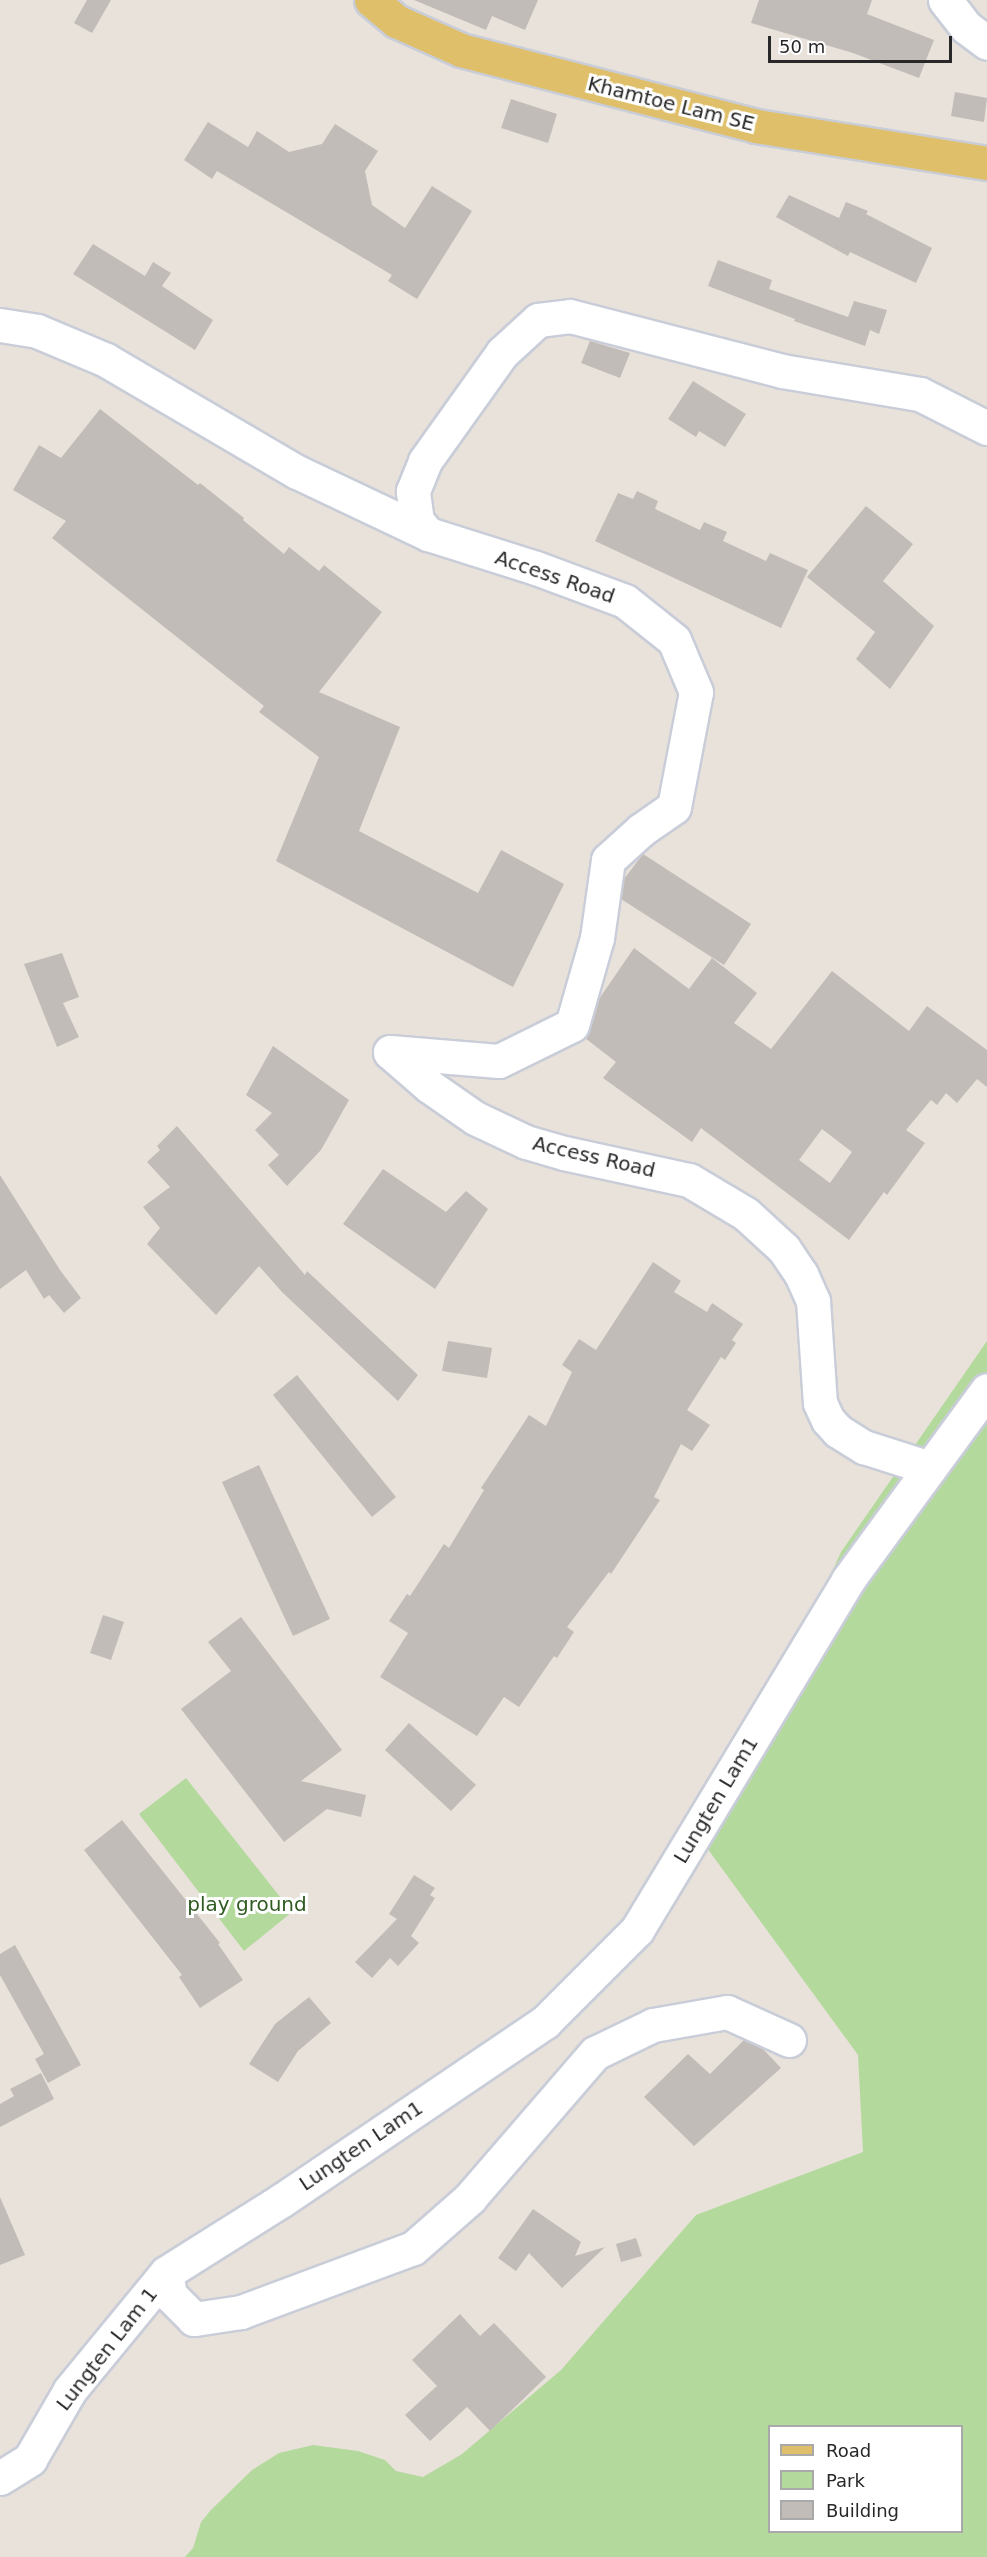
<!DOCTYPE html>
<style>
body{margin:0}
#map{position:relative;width:987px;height:2557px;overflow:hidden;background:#e9e2db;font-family:"DejaVu Sans",sans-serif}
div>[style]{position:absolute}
.green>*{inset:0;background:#b4d99d}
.building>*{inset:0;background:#c1bcb7}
.roads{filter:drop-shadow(2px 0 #c9cdd8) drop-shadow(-2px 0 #c9cdd8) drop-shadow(0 2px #c9cdd8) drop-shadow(0 -2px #c9cdd8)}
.minor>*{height:33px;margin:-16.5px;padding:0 16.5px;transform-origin:16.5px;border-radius:16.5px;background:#fff}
.major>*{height:33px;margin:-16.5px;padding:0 16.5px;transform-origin:16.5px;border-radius:16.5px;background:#dfbf69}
span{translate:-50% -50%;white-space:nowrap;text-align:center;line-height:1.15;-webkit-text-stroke:6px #fff;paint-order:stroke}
.street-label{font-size:20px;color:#282828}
.park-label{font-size:20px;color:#2f5b21}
.legend{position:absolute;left:768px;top:2425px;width:195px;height:108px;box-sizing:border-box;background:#fff;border:2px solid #a9a9a9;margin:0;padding:8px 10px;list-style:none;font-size:18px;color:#282828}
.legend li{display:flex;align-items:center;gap:12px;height:30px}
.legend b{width:30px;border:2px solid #a9a9a9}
.scale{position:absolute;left:768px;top:36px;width:184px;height:27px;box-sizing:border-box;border:3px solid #282828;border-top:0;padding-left:8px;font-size:18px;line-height:21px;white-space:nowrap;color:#282828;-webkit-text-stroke:4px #fff;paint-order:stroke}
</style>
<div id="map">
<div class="green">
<div style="clip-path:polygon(evenodd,987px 1341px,987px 2557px,185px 2557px,193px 2548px,201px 2522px,211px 2510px,252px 2470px,279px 2453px,313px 2445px,358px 2451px,385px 2460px,396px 2471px,423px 2477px,462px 2454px,561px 2370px,696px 2215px,863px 2152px,858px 2055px,707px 1848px,841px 1552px,987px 1341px,770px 2426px,962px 2426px,962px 2532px,770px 2532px,770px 2426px)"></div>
<div style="clip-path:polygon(186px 1778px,292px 1912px,244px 1951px,139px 1814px)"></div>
</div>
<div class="building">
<div style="clip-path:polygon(87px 0,111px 0,92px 33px,74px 23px)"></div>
<div style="clip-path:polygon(414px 0,538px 0,525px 30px,492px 16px,486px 30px)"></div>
<div style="clip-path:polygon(759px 0,872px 0,867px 14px,934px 40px,919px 78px,853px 53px,751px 23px)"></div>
<div style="clip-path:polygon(955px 92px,987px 98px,984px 122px,951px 116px)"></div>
<div style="clip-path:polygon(511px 99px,557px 114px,548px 143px,501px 128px)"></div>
<div style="clip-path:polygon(208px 122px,248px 147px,257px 131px,289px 152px,322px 144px,335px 124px,378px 151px,365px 171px,372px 205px,405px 228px,432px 186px,472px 211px,417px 299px,388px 281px,392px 275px,217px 171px,212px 179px,184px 160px)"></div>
<div style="clip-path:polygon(789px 195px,839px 218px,846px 202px,868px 211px,866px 214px,932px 248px,916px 283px,850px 252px,848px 256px,776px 217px)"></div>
<div style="clip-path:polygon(93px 244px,145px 276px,153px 262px,171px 273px,162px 286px,213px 320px,195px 350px,73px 274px)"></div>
<div style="clip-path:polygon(718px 260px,772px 280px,769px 289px,848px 317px,854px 301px,887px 310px,879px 334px,870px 330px,865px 346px,794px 321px,795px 319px,708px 286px)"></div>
<div style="clip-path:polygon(590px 341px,630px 353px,620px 378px,581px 363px)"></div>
<div style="clip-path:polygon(693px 381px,746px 414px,725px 447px,699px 431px,696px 437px,668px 419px)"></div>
<div style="clip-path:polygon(100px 409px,198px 485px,200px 483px,244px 518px,243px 520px,284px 554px,289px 547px,319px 571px,324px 565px,382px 612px,319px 692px,400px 727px,359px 831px,478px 893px,501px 850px,564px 884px,513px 987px,276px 861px,319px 757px,259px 712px,264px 706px,52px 538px,66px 521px,13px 490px,39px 445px,61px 458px)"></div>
<div style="clip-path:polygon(637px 491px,658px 501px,655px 509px,700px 530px,704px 522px,727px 532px,723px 541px,766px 561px,770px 553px,808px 570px,781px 628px,595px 541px,618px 493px,633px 499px)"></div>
<div style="clip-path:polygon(866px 506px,913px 544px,883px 581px,934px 626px,890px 689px,856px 659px,875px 632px,807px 577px)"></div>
<div style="clip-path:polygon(643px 854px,751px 924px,724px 965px,621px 899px,624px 879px)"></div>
<div style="clip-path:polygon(evenodd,634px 948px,689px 989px,712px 958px,757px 993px,734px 1023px,771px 1049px,832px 971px,909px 1031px,927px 1006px,987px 1050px,987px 1087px,977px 1079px,957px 1103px,946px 1093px,937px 1105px,931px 1100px,906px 1130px,925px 1143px,887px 1195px,884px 1192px,849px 1240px,701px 1128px,692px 1142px,603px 1078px,616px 1062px,585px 1038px,590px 1030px,599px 999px,634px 948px,822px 1129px,852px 1152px,830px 1183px,799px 1160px,822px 1129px)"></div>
<div style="clip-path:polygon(62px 953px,79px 997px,63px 1003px,79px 1037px,57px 1047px,24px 964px)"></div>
<div style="clip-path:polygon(273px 1046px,349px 1100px,321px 1150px,287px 1186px,268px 1165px,279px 1155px,255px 1130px,272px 1113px,246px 1095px)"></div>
<div style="clip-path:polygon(177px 1126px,305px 1275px,307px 1271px,418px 1375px,398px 1401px,282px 1292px,259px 1266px,216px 1315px,147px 1244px,160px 1228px,143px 1207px,170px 1187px,147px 1162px,160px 1150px,157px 1146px)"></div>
<div style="clip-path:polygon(383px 1169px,446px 1212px,466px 1191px,488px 1209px,435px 1289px,343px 1224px)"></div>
<div style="clip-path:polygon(0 1175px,60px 1270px,81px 1298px,64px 1313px,49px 1295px,44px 1299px,26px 1270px,0 1289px)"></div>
<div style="clip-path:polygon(653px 1262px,681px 1281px,674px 1292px,707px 1312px,712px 1303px,743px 1324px,732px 1340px,736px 1343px,725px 1360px,721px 1357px,687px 1410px,710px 1425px,692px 1451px,681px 1444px,654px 1497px,660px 1500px,611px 1574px,609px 1572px,567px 1627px,574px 1632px,557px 1658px,554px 1656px,519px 1707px,504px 1697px,477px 1736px,380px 1677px,408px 1633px,389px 1621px,407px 1594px,410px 1596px,444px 1544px,449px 1548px,484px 1490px,481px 1488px,529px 1415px,546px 1426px,572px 1372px,562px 1365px,579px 1339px,596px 1350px)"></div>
<div style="clip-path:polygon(448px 1341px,492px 1348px,487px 1378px,442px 1371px)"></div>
<div style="clip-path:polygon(297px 1375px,396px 1497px,372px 1517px,273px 1395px)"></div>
<div style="clip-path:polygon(259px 1465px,330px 1619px,293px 1636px,222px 1482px)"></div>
<div style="clip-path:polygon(103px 1615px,124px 1622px,111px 1660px,90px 1653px)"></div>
<div style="clip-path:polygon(241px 1617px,342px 1750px,301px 1781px,366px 1795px,361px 1817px,327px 1809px,284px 1842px,181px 1709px,231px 1671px,208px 1642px)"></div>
<div style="clip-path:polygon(409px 1723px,476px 1785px,451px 1811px,385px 1750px)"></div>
<div style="clip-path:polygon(122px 1820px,220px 1943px,218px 1944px,243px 1980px,200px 2008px,179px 1977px,182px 1975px,84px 1850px)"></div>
<div style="clip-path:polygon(414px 1875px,435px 1888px,430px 1895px,435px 1898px,411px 1936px,419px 1943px,398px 1966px,390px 1958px,372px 1978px,355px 1962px,397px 1919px,389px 1914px)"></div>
<div style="clip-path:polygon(15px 1945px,81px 2065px,48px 2083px,35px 2059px,44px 2054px,0 1975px,0 1954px)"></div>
<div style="clip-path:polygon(309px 1997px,331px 2023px,298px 2051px,278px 2082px,249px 2064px,275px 2024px)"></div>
<div style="clip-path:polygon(744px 2040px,763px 2049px,781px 2068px,694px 2146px,644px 2097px,688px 2054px,710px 2074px)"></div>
<div style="clip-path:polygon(41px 2073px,54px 2099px,0 2127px,0 2104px,14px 2096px,10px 2089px)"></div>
<div style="clip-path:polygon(0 2197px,25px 2255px,0 2265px)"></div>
<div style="clip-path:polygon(533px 2209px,581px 2242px,575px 2256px,605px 2247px,562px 2288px,529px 2253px,516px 2271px,498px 2258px)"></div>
<div style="clip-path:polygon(636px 2238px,642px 2256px,621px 2262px,616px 2244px)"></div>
<div style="clip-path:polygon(460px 2314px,480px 2336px,494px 2323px,546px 2377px,490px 2431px,467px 2407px,430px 2441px,405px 2415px,437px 2386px,412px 2360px)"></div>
</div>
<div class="roads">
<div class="minor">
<div style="left:945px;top:0;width:34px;rotate:52deg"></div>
<div style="left:966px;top:27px;width:26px;rotate:37deg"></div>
<div style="left:0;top:325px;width:37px;rotate:9deg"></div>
<div style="left:37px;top:331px;width:75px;rotate:22.8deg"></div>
<div style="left:106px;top:360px;width:221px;rotate:30.4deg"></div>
<div style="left:297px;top:472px;width:145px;rotate:25.3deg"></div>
<div style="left:390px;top:1052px;width:109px;rotate:4.7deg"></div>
<div style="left:499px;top:1061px;width:81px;rotate:-26.3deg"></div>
<div style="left:572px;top:1025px;width:91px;rotate:-74deg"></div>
<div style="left:597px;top:938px;width:79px;rotate:-82deg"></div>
<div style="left:608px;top:860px;width:45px;rotate:-42.3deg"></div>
<div style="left:641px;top:830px;width:40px;rotate:-34.9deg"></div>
<div style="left:674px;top:807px;width:117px;rotate:-79.2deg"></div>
<div style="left:696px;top:692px;width:56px;rotate:-112.9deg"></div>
<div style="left:674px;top:640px;width:63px;rotate:-141.5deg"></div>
<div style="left:625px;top:601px;width:95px;rotate:-159.7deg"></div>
<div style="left:536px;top:568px;width:113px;rotate:-162.5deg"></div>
<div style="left:428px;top:534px;width:17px;rotate:-130deg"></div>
<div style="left:417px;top:521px;width:30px;rotate:-98deg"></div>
<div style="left:413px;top:491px;width:32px;rotate:-68deg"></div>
<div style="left:425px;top:461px;width:133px;rotate:-54.5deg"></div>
<div style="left:502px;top:353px;width:49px;rotate:-42.5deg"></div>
<div style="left:538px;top:320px;width:32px;rotate:-7deg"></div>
<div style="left:570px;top:316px;width:219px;rotate:14.5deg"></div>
<div style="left:782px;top:371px;width:140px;rotate:9.5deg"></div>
<div style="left:920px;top:394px;width:75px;rotate:26.9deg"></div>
<div style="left:390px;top:1052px;width:52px;rotate:41.1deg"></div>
<div style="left:429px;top:1086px;width:56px;rotate:34.8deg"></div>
<div style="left:475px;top:1118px;width:56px;rotate:25.2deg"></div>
<div style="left:526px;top:1142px;width:40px;rotate:16deg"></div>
<div style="left:564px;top:1153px;width:128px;rotate:12.2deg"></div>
<div style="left:689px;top:1180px;width:66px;rotate:30.8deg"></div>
<div style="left:746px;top:1214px;width:52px;rotate:42.6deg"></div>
<div style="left:784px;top:1249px;width:30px;rotate:56deg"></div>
<div style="left:801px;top:1274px;width:30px;rotate:66deg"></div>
<div style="left:813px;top:1301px;width:102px;rotate:86.1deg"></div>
<div style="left:820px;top:1403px;width:19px;rotate:65deg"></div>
<div style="left:828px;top:1420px;width:15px;rotate:48deg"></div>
<div style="left:838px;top:1431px;width:31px;rotate:32deg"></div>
<div style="left:864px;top:1447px;width:69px;rotate:17.7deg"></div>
<div style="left:789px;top:2040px;width:68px;rotate:-155.7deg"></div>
<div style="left:727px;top:2012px;width:75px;rotate:170deg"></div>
<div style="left:653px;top:2025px;width:64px;rotate:154.2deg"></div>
<div style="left:595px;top:2053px;width:191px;rotate:130.8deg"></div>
<div style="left:470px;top:2198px;width:76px;rotate:138.7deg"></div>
<div style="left:413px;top:2248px;width:184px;rotate:159.6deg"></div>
<div style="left:241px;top:2312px;width:48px;rotate:171.5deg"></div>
<div style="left:194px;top:2319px;width:34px;rotate:-135deg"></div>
<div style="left:170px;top:2295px;width:22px;rotate:-100deg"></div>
<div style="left:166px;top:2273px;width:137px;rotate:-32.2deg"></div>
<div style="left:282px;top:2200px;width:318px;rotate:-34.1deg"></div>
<div style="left:545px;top:2022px;width:130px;rotate:-45deg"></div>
<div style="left:637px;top:1930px;width:409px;rotate:-58.9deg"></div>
<div style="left:848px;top:1580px;width:235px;rotate:-53.8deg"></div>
<div style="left:0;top:2478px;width:36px;rotate:-32deg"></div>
<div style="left:30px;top:2459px;width:80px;rotate:-59.9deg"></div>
<div style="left:70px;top:2390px;width:151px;rotate:-50.6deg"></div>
</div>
<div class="major">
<div style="left:371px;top:0;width:33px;rotate:40deg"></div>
<div style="left:396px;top:21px;width:71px;rotate:24deg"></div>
<div style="left:461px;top:50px;width:305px;rotate:14.4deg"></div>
<div style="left:756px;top:126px;width:234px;rotate:9.1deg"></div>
</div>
</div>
<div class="street-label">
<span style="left:671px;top:104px;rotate:14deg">Khamtoe Lam SE</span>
<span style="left:555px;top:577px;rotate:19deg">Access Road</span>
<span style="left:594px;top:1157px;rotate:13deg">Access Road</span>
<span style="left:716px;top:1800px;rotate:-59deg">Lungten Lam1</span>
<span style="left:361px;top:2146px;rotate:-34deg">Lungten Lam1</span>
<span style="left:107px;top:2349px;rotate:-52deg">Lungten Lam 1</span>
</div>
<div class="park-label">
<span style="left:247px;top:1904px">play ground</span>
</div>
<ul class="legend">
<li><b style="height:8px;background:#dfbf69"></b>Road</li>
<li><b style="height:16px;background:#b4d99d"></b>Park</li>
<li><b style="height:16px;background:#c1bcb7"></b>Building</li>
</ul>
<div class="scale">50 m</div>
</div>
